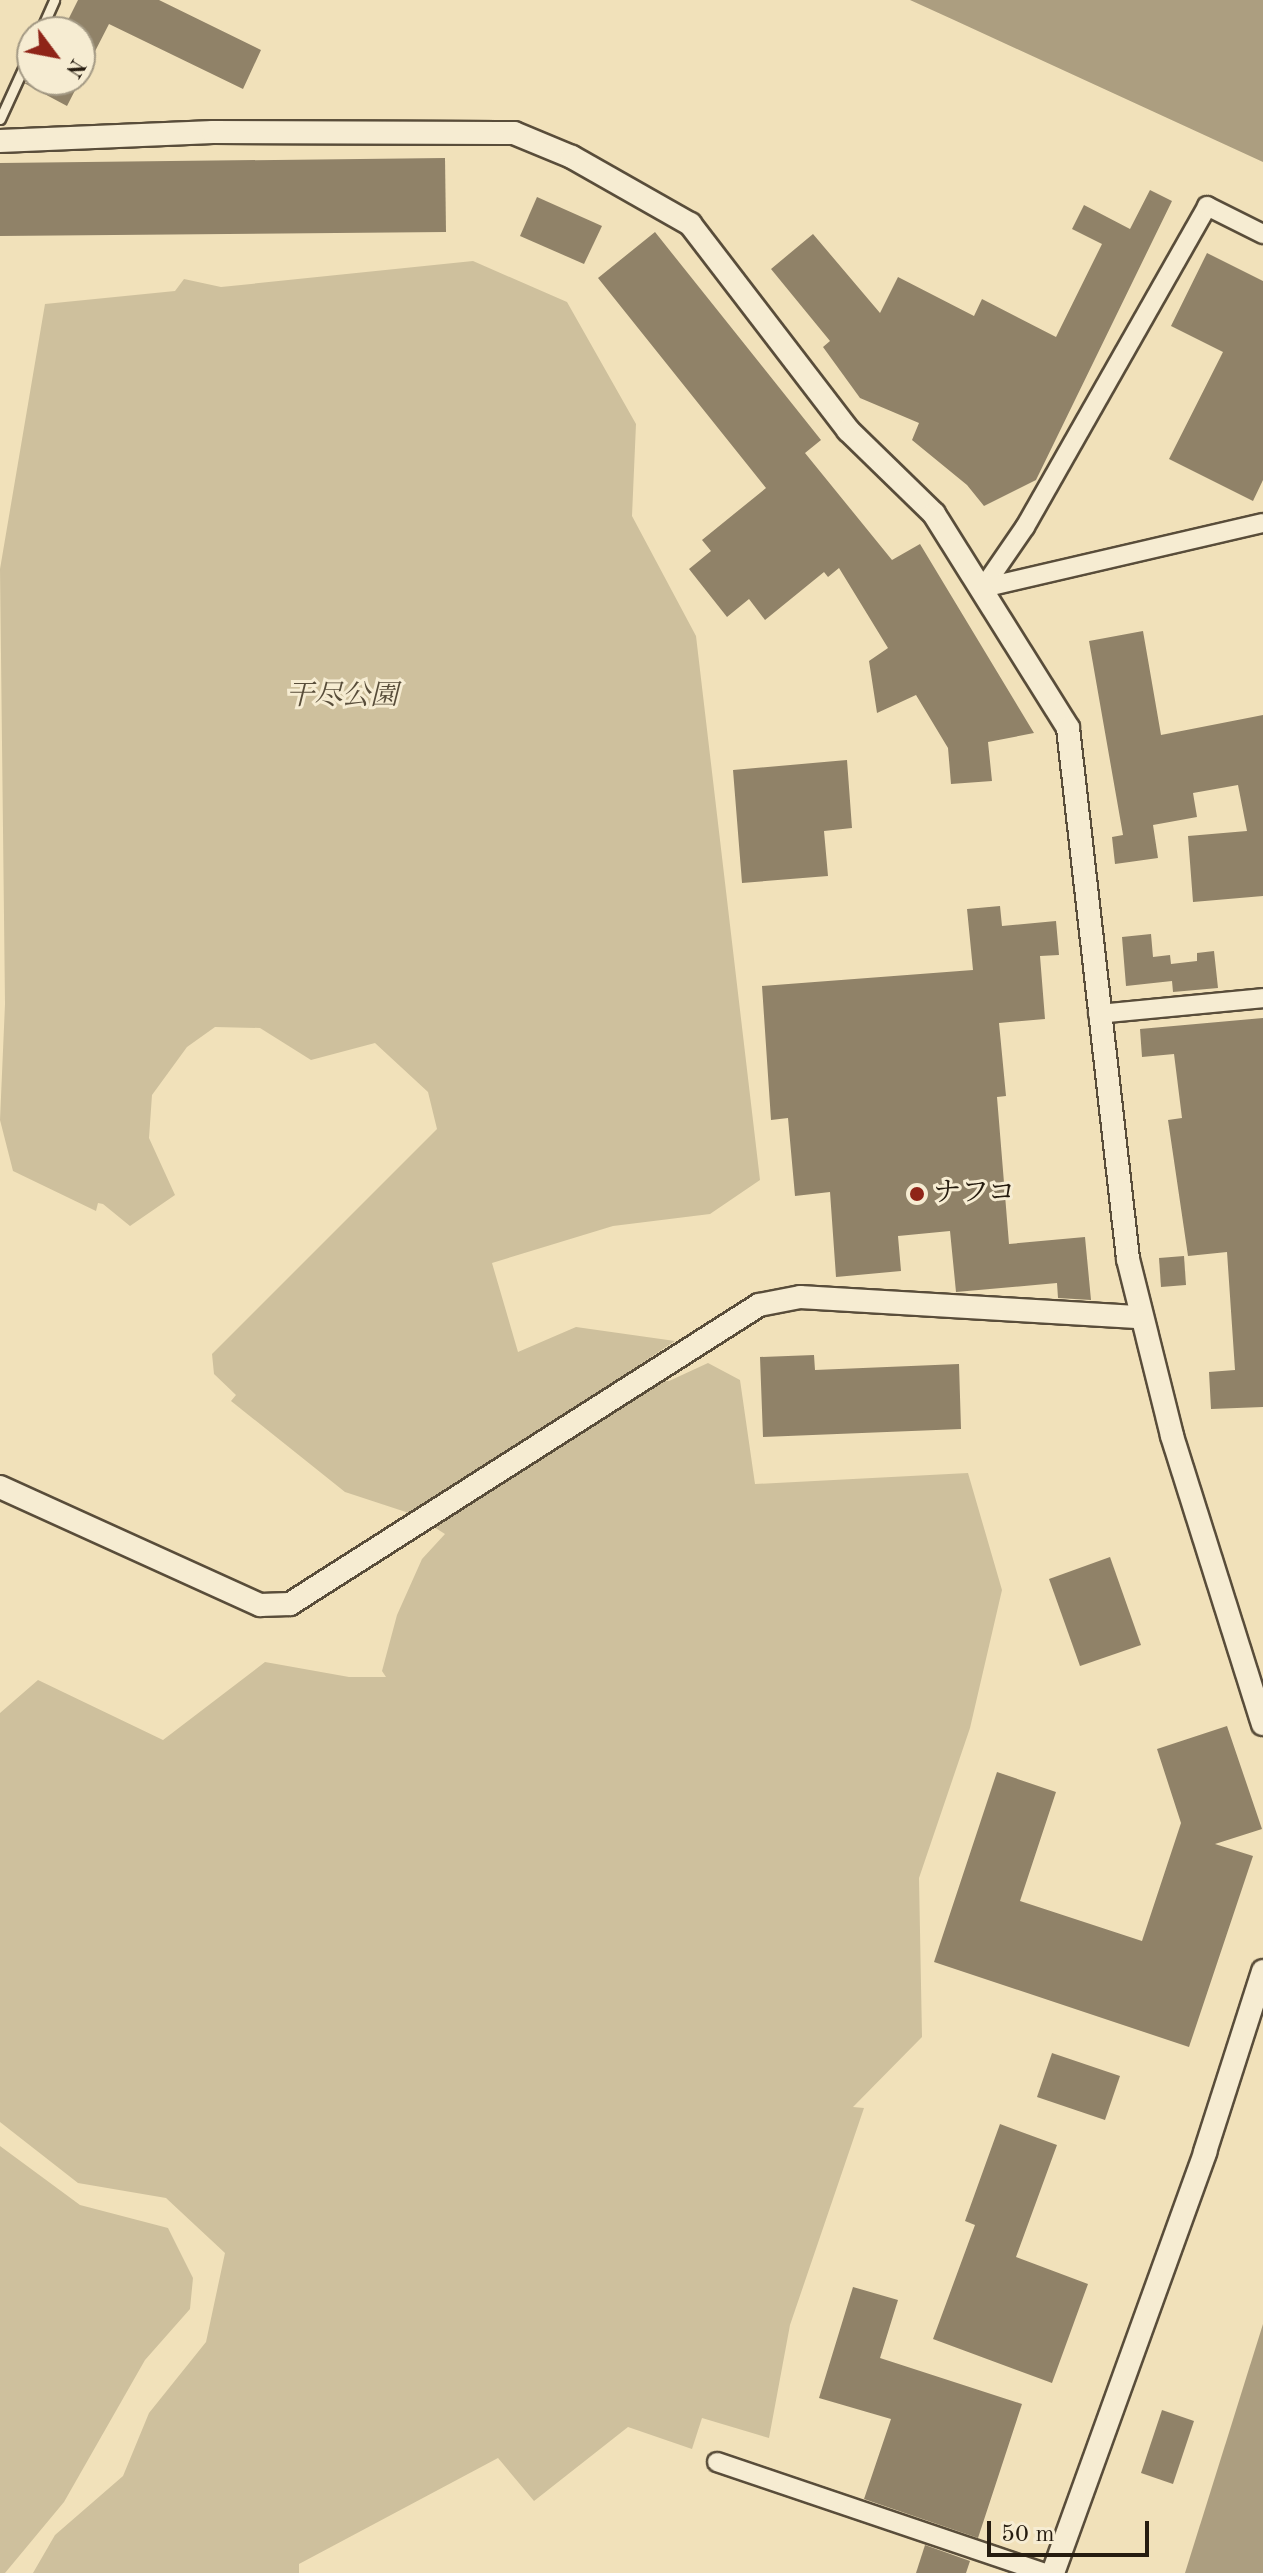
<!DOCTYPE html>
<meta charset="utf-8">
<style>
body{margin:0}
#map{position:relative;width:1263px;height:2573px;overflow:hidden;background:#f1e1ba;font-family:"Old Standard TT","Noto Serif JP",serif}
div>[style]{position:absolute}
.green>*{inset:0;background:#cec09d}
.water>*{inset:0;background:#ac9e80}
.building>*{inset:0;background:#908268}
.roads{filter:drop-shadow(2px 0 #594d3a) drop-shadow(-2px 0 #594d3a) drop-shadow(0 2px #594d3a) drop-shadow(0 -2px #594d3a)}
.service>*{height:9px;margin:-4.5px;padding:0 4.5px;transform-origin:4.5px;border-radius:4.5px;background:#f6ecd2}
.minor>*{height:18px;margin:-9px;padding:0 9px;transform-origin:9px;border-radius:9px;background:#f6ecd2}
.tertiary>*{height:22px;margin:-11px;padding:0 11px;transform-origin:11px;border-radius:11px;background:#f6ecd2}
.dots>*{width:22px;height:22px;translate:-50% -50%;box-sizing:border-box;border:4px solid #f6ecd2;border-radius:50%}
span{translate:-50% -50%;white-space:nowrap;text-align:center;line-height:1.15;-webkit-text-stroke:6px #f6ecd2;paint-order:stroke}
.park-label{font-size:28px;color:#584d3a;font-style:italic}
.poi-label{font-size:28px;color:#261c10}
.left{translate:0 -50%;text-align:left}
.north{position:absolute;left:16px;top:16px;width:80px;height:80px;box-sizing:border-box;background:#f6ecd2;border:2px solid #a39984;border-radius:50%;rotate:122deg;font-size:22px;font-weight:700;line-height:32px;text-align:center;color:#261c10}
.north::after{content:'';display:block;margin:auto;width:28px;height:36px;background:#8f2418;clip-path:polygon(50% 0,100% 100%,50% 72%,0 100%)}
.scale{position:absolute;left:987px;top:2521px;width:162px;height:36px;box-sizing:border-box;border:4px solid #261c10;border-top:0;padding-left:10px;font-size:24px;line-height:28px;white-space:nowrap;color:#261c10;-webkit-text-stroke:6px #f6ecd2;paint-order:stroke}
</style>
<div id="map">
<div class="green">
<div style="clip-path:polygon(473px 261px,567px 302px,636px 424px,632px 516px,696px 636px,760px 1180px,710px 1214px,613px 1226px,492px 1263px,518px 1352px,576px 1327px,675px 1341px,620px 1378px,669px 1381px,708px 1363px,740px 1380px,755px 1484px,968px 1473px,1002px 1590px,970px 1728px,919px 1878px,922px 2037px,853px 2107px,864px 2108px,790px 2325px,769px 2438px,702px 2418px,692px 2449px,628px 2427px,534px 2501px,498px 2458px,299px 2564px,299px 2573px,33px 2573px,55px 2535px,123px 2476px,149px 2413px,206px 2342px,225px 2253px,166px 2198px,78px 2183px,0 2122px,0 1713px,38px 1680px,163px 1740px,265px 1662px,349px 1677px,386px 1677px,382px 1671px,397px 1615px,422px 1559px,445px 1534px,415px 1515px,345px 1492px,231px 1401px,236px 1395px,214px 1374px,212px 1354px,437px 1129px,428px 1092px,375px 1043px,311px 1060px,260px 1028px,215px 1027px,187px 1047px,152px 1095px,149px 1138px,175px 1195px,130px 1226px,103px 1204px,98px 1203px,96px 1211px,13px 1171px,0 1120px,5px 1004px,0 569px,45px 304px,175px 291px,184px 279px,221px 287px)"></div>
<div style="clip-path:polygon(0 2146px,80px 2205px,168px 2228px,193px 2278px,190px 2309px,145px 2360px,64px 2502px,5px 2573px,0 2573px)"></div>
</div>
<div class="water">
<div style="clip-path:polygon(910px 0,1263px 0,1263px 162px,954px 20px)"></div>
<div style="clip-path:polygon(1263px 2324px,1263px 2573px,1185px 2573px)"></div>
</div>
<div class="building">
<div style="clip-path:polygon(78px 0,159px 0,261px 50px,243px 89px,109px 24px,67px 106px,24px 83px,80px 80px,80px 32px,62px 32px)"></div>
<div style="clip-path:polygon(445px 158px,446px 232px,0 236px,0 163px)"></div>
<div style="clip-path:polygon(1150px 190px,1172px 201px,1036px 480px,984px 506px,967px 485px,912px 440px,919px 423px,860px 398px,823px 347px,830px 341px,771px 269px,813px 234px,880px 313px,898px 277px,974px 316px,982px 299px,1056px 337px,1102px 244px,1072px 229px,1084px 205px,1130px 229px)"></div>
<div style="clip-path:polygon(537px 197px,602px 226px,584px 264px,520px 236px)"></div>
<div style="clip-path:polygon(655px 232px,821px 440px,805px 453px,892px 560px,920px 544px,1034px 733px,988px 742px,992px 781px,951px 784px,948px 748px,916px 695px,877px 713px,869px 661px,888px 648px,839px 568px,828px 577px,824px 572px,765px 620px,749px 599px,727px 617px,689px 569px,711px 551px,702px 540px,766px 488px,598px 278px)"></div>
<div style="clip-path:polygon(1207px 253px,1263px 281px,1263px 480px,1253px 501px,1169px 459px,1223px 352px,1171px 326px)"></div>
<div style="clip-path:polygon(1143px 631px,1161px 735px,1263px 715px,1263px 896px,1193px 902px,1188px 836px,1247px 831px,1238px 785px,1193px 793px,1197px 817px,1153px 825px,1158px 858px,1115px 864px,1112px 837px,1123px 835px,1089px 641px)"></div>
<div style="clip-path:polygon(847px 760px,852px 828px,824px 831px,828px 876px,742px 883px,733px 770px)"></div>
<div style="clip-path:polygon(1000px 906px,1002px 926px,1056px 921px,1059px 955px,1040px 956px,1045px 1019px,999px 1023px,1006px 1096px,997px 1097px,1009px 1244px,1085px 1237px,1091px 1300px,1058px 1298px,1057px 1283px,956px 1292px,950px 1231px,898px 1236px,901px 1271px,836px 1277px,830px 1192px,795px 1196px,788px 1118px,771px 1120px,762px 986px,973px 970px,967px 909px)"></div>
<div style="clip-path:polygon(1151px 934px,1153px 957px,1170px 955px,1171px 964px,1197px 961px,1197px 953px,1214px 951px,1218px 988px,1173px 992px,1172px 981px,1126px 986px,1122px 937px)"></div>
<div style="clip-path:polygon(1263px 1018px,1263px 1407px,1211px 1409px,1209px 1372px,1235px 1370px,1227px 1252px,1188px 1256px,1168px 1120px,1182px 1118px,1174px 1054px,1142px 1057px,1140px 1029px)"></div>
<div style="clip-path:polygon(1184px 1256px,1186px 1285px,1161px 1287px,1159px 1258px)"></div>
<div style="clip-path:polygon(814px 1355px,815px 1370px,959px 1364px,961px 1429px,763px 1437px,760px 1357px)"></div>
<div style="clip-path:polygon(1110px 1557px,1141px 1645px,1080px 1666px,1049px 1579px)"></div>
<div style="clip-path:polygon(1227px 1726px,1262px 1829px,1215px 1844px,1253px 1856px,1189px 2047px,934px 1962px,997px 1772px,1056px 1792px,1020px 1901px,1142px 1941px,1181px 1823px,1157px 1749px)"></div>
<div style="clip-path:polygon(1052px 2053px,1120px 2076px,1105px 2120px,1037px 2097px)"></div>
<div style="clip-path:polygon(1000px 2124px,1057px 2145px,1016px 2257px,1088px 2284px,1052px 2383px,933px 2339px,975px 2225px,965px 2221px)"></div>
<div style="clip-path:polygon(853px 2287px,898px 2300px,880px 2358px,1022px 2404px,978px 2538px,864px 2499px,891px 2419px,819px 2398px)"></div>
<div style="clip-path:polygon(1162px 2410px,1194px 2421px,1173px 2484px,1141px 2473px)"></div>
<div style="clip-path:polygon(925px 2545px,970px 2561px,966px 2573px,916px 2573px)"></div>
</div>
<div class="roads">
<div class="service">
<div style="left:40px;top:32px;width:35px;rotate:-66deg"></div>
<div style="left:0;top:119px;width:77px;rotate:-65.4deg"></div>
</div>
<div class="minor">
<div style="left:983px;top:588px;width:74px;rotate:-55.5deg"></div>
<div style="left:1025px;top:527px;width:369px;rotate:-60.4deg"></div>
<div style="left:1207px;top:206px;width:63px;rotate:26.6deg"></div>
<div style="left:983px;top:588px;width:287px;rotate:-13.1deg"></div>
<div style="left:1098px;top:1014px;width:166px;rotate:-5.5deg"></div>
<div style="left:717px;top:2462px;width:345px;rotate:18.7deg"></div>
</div>
<div class="tertiary">
<div style="left:0;top:141px;width:213px;rotate:-2.4deg"></div>
<div style="left:213px;top:132px;width:301px;rotate:0.2deg"></div>
<div style="left:514px;top:133px;width:63px;rotate:22.5deg"></div>
<div style="left:572px;top:157px;width:136px;rotate:29.6deg"></div>
<div style="left:690px;top:224px;width:260px;rotate:52.5deg"></div>
<div style="left:848px;top:430px;width:120px;rotate:44.3deg"></div>
<div style="left:934px;top:514px;width:252px;rotate:57.9deg"></div>
<div style="left:1068px;top:728px;width:534px;rotate:83.55deg"></div>
<div style="left:1128px;top:1259px;width:182px;rotate:76deg"></div>
<div style="left:1172px;top:1436px;width:302px;rotate:72.5deg"></div>
<div style="left:0;top:1487px;width:286px;rotate:24.4deg"></div>
<div style="left:260px;top:1605px;width:30px;rotate:-2deg"></div>
<div style="left:290px;top:1604px;width:556px;rotate:-32.52deg"></div>
<div style="left:759px;top:1305px;width:42px;rotate:-11deg"></div>
<div style="left:800px;top:1297px;width:341px;rotate:3.4deg"></div>
<div style="left:1053px;top:2573px;width:448px;rotate:-70.1deg"></div>
<div style="left:1205px;top:2152px;width:190px;rotate:-72.2deg"></div>
</div>
</div>
<div class="dots">
<div style="left:917px;top:1194px;background:#8f2418"></div>
</div>
<div class="park-label">
<span style="left:342px;top:697px">干尽公園</span>
</div>
<div class="poi-label">
<span class="left" style="left:933px;top:1194px">ナフコ</span>
</div>
<div class="north">N</div>
<div class="scale">50 m</div>
</div>
